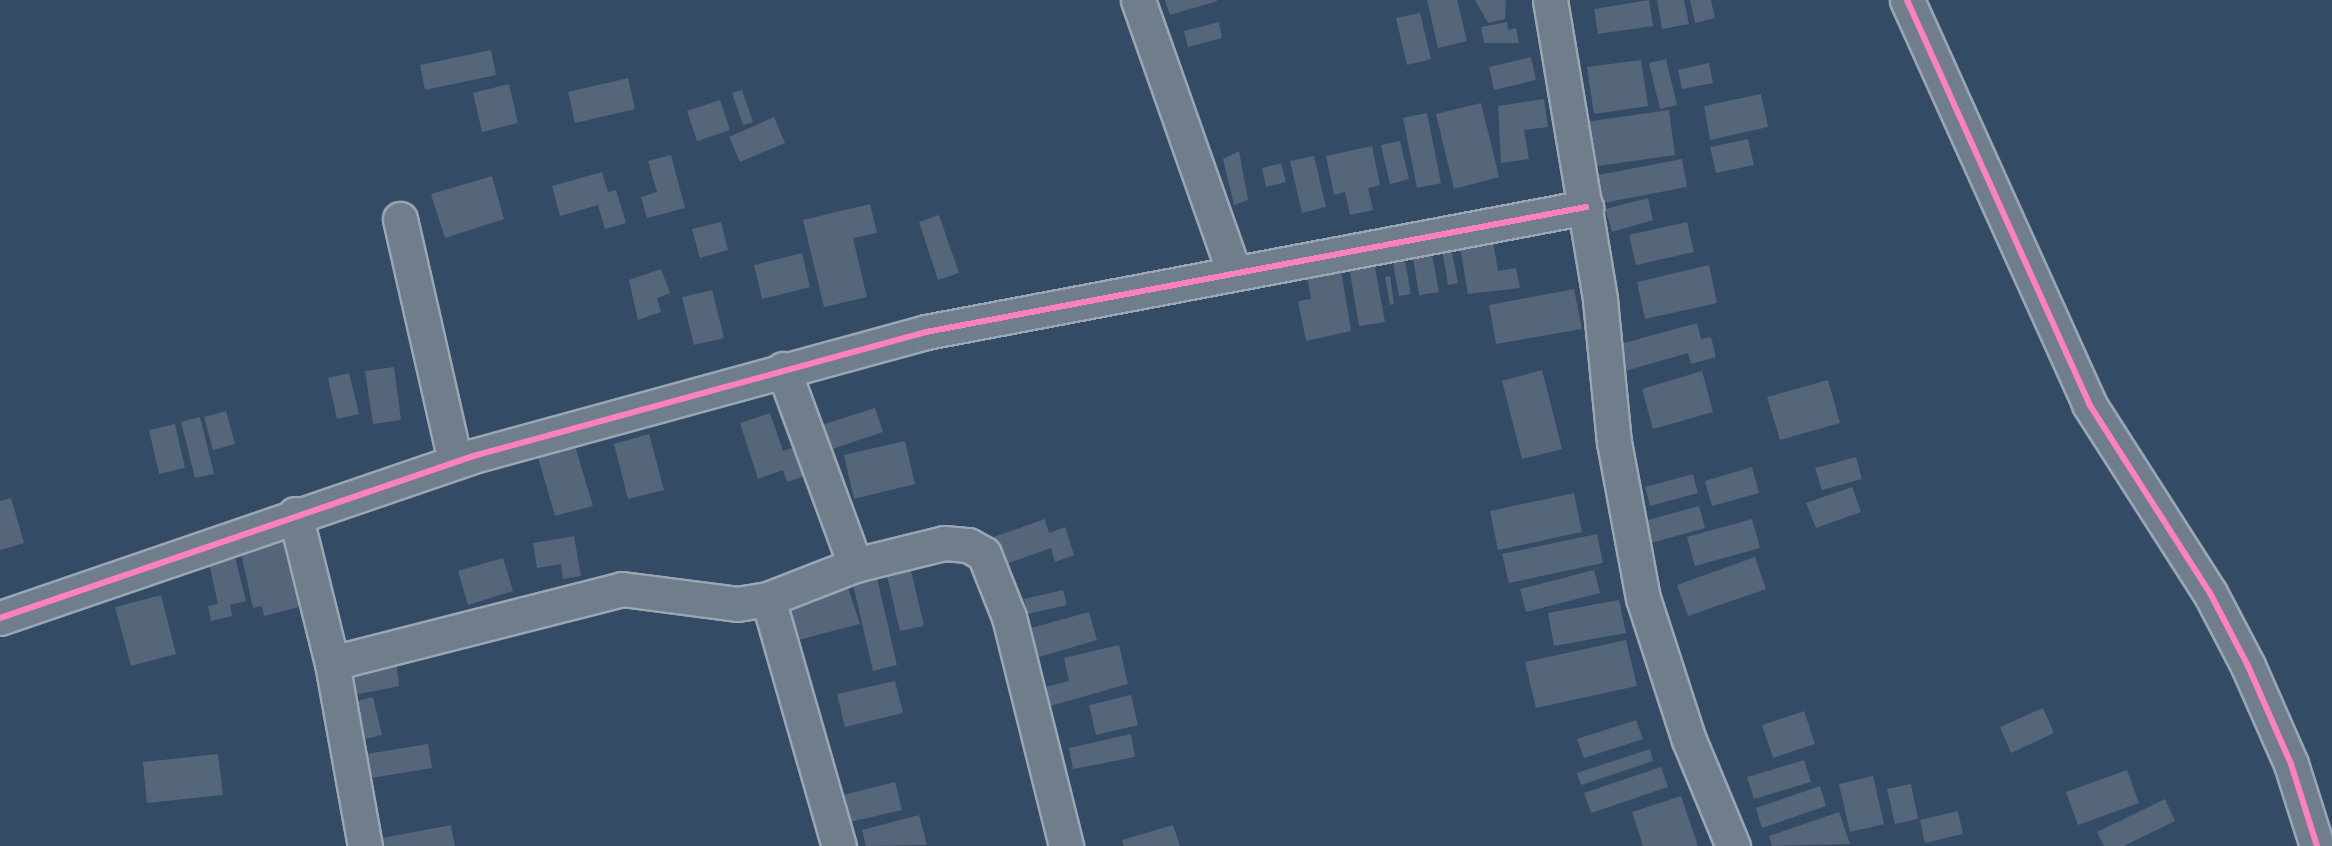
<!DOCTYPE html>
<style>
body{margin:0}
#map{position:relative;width:2332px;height:846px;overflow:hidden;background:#344b65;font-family:"Comic Neue",sans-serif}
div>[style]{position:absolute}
.building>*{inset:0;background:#55657a}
.roads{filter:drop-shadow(2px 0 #9aa6b3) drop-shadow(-2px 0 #9aa6b3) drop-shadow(0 2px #9aa6b3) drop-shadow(0 -2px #9aa6b3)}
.minor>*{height:33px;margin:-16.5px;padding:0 16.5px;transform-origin:16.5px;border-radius:16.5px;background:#707e8c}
.cycleway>*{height:6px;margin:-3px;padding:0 3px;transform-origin:3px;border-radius:3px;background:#ff80c0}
span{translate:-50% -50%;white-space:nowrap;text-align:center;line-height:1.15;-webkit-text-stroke:4.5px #1f4a7a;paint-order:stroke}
</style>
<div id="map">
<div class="building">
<div style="clip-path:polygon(1165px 0,1217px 0,1217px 1px,1170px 15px)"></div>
<div style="clip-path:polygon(1427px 0,1457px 0,1467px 41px,1438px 48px)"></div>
<div style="clip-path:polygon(1475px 0,1506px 0,1505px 19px,1488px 23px)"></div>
<div style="clip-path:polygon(1649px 0,1653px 26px,1598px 34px,1594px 9px)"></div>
<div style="clip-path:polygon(1657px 0,1684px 0,1689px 24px,1662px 29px)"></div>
<div style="clip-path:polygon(1690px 0,1711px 0,1715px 18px,1695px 23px)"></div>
<div style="clip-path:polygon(1420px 13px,1431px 59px,1407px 65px,1396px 18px)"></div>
<div style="clip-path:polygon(1219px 22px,1222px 38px,1188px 47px,1184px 31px)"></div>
<div style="clip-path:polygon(1507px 22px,1508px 30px,1516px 28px,1519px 43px,1484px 43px,1481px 27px)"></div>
<div style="clip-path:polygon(491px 50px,496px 75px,425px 90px,420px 65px)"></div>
<div style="clip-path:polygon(1531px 57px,1536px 80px,1494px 90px,1489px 67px)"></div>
<div style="clip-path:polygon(1666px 59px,1677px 105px,1660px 109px,1649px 63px)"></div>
<div style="clip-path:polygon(1641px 60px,1648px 106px,1594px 114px,1587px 67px)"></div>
<div style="clip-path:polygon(1709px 63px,1713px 83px,1682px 89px,1678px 70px)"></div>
<div style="clip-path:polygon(628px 78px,635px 109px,575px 123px,568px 92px)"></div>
<div style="clip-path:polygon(509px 84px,518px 123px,482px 132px,473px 93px)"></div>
<div style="clip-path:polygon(742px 90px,753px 122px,743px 125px,732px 93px)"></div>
<div style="clip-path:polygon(1761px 94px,1768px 127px,1710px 140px,1704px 106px)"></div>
<div style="clip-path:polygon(1544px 99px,1548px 127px,1524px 130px,1529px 159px,1501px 163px,1498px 106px)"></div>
<div style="clip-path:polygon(720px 100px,730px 130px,697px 141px,687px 111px)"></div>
<div style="clip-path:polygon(1481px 103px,1499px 177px,1454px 189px,1436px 114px)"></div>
<div style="clip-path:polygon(1669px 110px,1675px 155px,1591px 167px,1585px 122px)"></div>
<div style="clip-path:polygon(1427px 113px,1441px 183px,1417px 188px,1403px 118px)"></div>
<div style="clip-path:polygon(774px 117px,785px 143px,740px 162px,729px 137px)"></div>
<div style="clip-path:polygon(1748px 139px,1754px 165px,1716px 173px,1710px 147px)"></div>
<div style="clip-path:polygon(1400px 141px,1409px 179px,1390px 184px,1381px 145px)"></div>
<div style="clip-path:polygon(1372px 146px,1380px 185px,1368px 188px,1373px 210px,1350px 215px,1345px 192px,1334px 195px,1326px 156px)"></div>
<div style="clip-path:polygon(1239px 151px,1248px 200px,1234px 205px,1223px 159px)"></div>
<div style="clip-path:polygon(671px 155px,685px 208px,647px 218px,641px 197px,657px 192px,648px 161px)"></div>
<div style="clip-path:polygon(1314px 156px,1326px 207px,1302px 213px,1290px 161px)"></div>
<div style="clip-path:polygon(1682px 159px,1687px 187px,1598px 204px,1593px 176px)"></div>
<div style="clip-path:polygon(1281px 163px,1286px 182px,1266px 187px,1262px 168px)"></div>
<div style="clip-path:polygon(602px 172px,608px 192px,616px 190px,626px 223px,605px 229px,598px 205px,560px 216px,552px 186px)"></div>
<div style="clip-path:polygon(492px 176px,504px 219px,445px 238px,431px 194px)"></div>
<div style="clip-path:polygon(1648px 198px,1653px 220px,1612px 232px,1605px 209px)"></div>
<div style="clip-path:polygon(870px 204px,877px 233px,853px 238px,867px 297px,824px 307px,803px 220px)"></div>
<div style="clip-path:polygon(939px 215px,959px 273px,938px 280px,919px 222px)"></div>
<div style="clip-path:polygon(721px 222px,728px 250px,700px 258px,692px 229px)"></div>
<div style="clip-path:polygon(1687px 222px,1694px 252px,1636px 265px,1629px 235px)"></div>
<div style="clip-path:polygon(1492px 235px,1498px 271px,1516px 268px,1520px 288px,1468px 294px,1459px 241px)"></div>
<div style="clip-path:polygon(1451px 247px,1458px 283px,1448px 285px,1442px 249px)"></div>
<div style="clip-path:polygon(1431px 249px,1439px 292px,1419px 295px,1412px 252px)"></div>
<div style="clip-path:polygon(1403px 250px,1411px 294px,1399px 296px,1391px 252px)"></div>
<div style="clip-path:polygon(1372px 251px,1385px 322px,1359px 326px,1347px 255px)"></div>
<div style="clip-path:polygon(802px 253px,810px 287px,762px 299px,754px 265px)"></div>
<div style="clip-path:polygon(1340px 264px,1351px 331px,1306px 341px,1298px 301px,1311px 299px,1306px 270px)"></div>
<div style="clip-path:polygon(1709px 265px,1717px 303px,1645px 319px,1637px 282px)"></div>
<div style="clip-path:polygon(661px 269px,670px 293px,657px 298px,661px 312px,638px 320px,629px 280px)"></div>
<div style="clip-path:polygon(1390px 276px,1394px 304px,1390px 305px,1385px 277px)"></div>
<div style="clip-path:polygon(1574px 289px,1582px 329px,1496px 344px,1489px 305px)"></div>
<div style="clip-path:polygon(712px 290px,724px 338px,694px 345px,682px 297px)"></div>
<div style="clip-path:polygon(1697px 323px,1701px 339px,1711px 337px,1716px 357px,1691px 364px,1688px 353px,1625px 371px,1617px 345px)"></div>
<div style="clip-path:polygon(394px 367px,401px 420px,373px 424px,365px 371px)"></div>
<div style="clip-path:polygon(1542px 370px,1562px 449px,1522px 459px,1502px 381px)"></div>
<div style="clip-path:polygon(1702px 371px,1713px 412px,1653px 429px,1642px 389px)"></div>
<div style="clip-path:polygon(349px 373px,359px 414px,337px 419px,328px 378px)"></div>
<div style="clip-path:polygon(1828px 380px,1840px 423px,1780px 440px,1767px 397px)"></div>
<div style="clip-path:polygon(875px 408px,883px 432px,823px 452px,815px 427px)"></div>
<div style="clip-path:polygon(226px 411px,235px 444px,213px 450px,204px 417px)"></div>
<div style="clip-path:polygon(770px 413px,783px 451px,801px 445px,811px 474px,787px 482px,783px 470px,758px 479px,740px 423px)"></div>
<div style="clip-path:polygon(200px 417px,214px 474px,195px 478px,181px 422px)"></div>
<div style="clip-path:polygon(175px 424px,185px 468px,159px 474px,149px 430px)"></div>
<div style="clip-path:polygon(649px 434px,664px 490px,628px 499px,614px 444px)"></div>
<div style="clip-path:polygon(905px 441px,915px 484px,854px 499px,844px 455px)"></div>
<div style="clip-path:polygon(575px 446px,593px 506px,555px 516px,538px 457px)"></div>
<div style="clip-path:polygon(1856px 457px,1862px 479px,1822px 490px,1815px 468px)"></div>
<div style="clip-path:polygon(1752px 467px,1759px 493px,1712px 506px,1705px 481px)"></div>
<div style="clip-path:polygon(1693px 474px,1698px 493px,1650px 506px,1645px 487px)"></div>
<div style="clip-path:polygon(1852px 487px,1861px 512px,1816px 528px,1806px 503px)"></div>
<div style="clip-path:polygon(1574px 493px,1582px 532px,1498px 550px,1490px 511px)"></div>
<div style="clip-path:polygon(11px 498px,24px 543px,0 550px,0 501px)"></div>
<div style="clip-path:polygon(1699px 506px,1705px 528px,1651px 543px,1644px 521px)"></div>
<div style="clip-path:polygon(1045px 519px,1049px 533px,1065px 527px,1074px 555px,1055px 562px,1051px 548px,998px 567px,988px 539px)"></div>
<div style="clip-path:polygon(1752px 519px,1760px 548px,1695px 566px,1687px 537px)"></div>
<div style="clip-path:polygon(1597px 534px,1603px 563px,1509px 583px,1502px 554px)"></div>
<div style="clip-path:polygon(574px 536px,581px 576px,563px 579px,561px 564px,537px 568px,533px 543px)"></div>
<div style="clip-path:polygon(283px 539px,299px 607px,264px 616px,262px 606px,253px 608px,241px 553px)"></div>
<div style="clip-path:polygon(235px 557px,246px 601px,230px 605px,232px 616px,211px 621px,208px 606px,218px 604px,209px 563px)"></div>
<div style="clip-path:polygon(1755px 557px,1766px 589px,1688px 616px,1677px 585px)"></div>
<div style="clip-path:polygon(503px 558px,513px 591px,468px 605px,458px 571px)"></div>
<div style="clip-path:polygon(910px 566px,924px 626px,900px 631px,886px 572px)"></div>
<div style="clip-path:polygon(1594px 570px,1600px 593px,1526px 612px,1520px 589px)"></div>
<div style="clip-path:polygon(876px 574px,897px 665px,873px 671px,852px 580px)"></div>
<div style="clip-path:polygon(846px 582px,860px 624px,798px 640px,789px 609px,816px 602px,822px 589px)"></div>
<div style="clip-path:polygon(1063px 590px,1067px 605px,1028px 614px,1024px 599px)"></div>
<div style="clip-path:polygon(161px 595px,176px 654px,131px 666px,115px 607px)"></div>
<div style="clip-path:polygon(1619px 600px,1626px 633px,1554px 646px,1548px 613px)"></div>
<div style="clip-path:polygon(1089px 612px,1097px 640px,1039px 657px,1031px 628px)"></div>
<div style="clip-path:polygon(1626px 640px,1637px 686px,1536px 708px,1525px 662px)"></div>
<div style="clip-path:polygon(1119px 645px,1128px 684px,1043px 708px,1038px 689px,1069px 681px,1064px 658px)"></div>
<div style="clip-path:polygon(396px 661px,399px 686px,345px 697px,349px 675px)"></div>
<div style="clip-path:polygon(895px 681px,903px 713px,845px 727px,837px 694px)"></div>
<div style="clip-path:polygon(1131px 695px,1138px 725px,1096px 735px,1089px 705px)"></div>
<div style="clip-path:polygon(373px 697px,382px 735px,357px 741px,349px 703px)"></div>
<div style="clip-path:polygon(2043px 708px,2054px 733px,2011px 753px,2000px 727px)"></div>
<div style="clip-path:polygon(1804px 711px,1815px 744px,1773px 758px,1762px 725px)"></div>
<div style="clip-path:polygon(1636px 720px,1643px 739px,1584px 758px,1577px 739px)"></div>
<div style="clip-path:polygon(1131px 734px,1135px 757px,1073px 769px,1069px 748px)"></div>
<div style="clip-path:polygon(428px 744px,432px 768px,371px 778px,367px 754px)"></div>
<div style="clip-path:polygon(1650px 749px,1653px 761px,1581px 785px,1577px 773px)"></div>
<div style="clip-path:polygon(218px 754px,223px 795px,147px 803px,143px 762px)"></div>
<div style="clip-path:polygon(1804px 760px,1811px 782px,1754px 799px,1747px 777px)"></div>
<div style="clip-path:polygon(1661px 767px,1668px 787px,1591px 813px,1584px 793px)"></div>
<div style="clip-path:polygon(2127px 770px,2139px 803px,2078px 825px,2066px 792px)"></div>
<div style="clip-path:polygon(1873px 776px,1884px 824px,1850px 832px,1839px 784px)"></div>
<div style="clip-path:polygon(895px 782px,902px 810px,850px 822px,843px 795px)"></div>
<div style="clip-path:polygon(1911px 784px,1918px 819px,1895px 824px,1887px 789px)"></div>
<div style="clip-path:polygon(1820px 786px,1826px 806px,1762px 828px,1756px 808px)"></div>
<div style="clip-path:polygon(1681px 796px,1698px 846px,1643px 846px,1632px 812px)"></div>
<div style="clip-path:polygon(2165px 799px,2175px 821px,2124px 846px,2104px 846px,2097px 832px)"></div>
<div style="clip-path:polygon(1958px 811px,1963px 834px,1925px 843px,1920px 820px)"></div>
<div style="clip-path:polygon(1839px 812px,1850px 844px,1772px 846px,1769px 836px)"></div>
<div style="clip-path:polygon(919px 815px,927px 845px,866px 846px,862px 830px)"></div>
<div style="clip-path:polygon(451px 825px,455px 846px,378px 846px,377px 839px)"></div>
<div style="clip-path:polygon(1173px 825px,1180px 846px,1124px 846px,1122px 840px)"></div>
</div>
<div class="roads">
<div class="minor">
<div style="left:1138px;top:0;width:288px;rotate:70.6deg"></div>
<div style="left:1550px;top:0;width:304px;rotate:80.5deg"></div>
<div style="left:1600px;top:300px;width:143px;rotate:84.4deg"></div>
<div style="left:1614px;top:442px;width:159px;rotate:79.5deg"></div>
<div style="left:1643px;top:598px;width:149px;rotate:72.1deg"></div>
<div style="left:1689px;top:740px;width:115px;rotate:67.5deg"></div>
<div style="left:1907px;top:0;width:443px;rotate:65.7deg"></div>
<div style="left:2089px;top:404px;width:224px;rotate:57.4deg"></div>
<div style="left:2210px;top:593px;width:82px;rotate:62.5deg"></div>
<div style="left:2248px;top:666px;width:107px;rotate:66.3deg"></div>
<div style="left:2291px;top:764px;width:86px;rotate:72.4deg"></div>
<div style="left:400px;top:219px;width:249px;rotate:77.2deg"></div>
<div style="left:783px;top:369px;width:209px;rotate:69.8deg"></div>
<div style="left:855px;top:565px;width:92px;rotate:-13.9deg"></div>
<div style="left:944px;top:543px;width:24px;rotate:5deg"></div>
<div style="left:968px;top:545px;width:18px;rotate:29deg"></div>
<div style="left:984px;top:554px;width:68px;rotate:68.4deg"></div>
<div style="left:1009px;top:617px;width:236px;rotate:76deg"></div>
<div style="left:295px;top:514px;width:154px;rotate:76.1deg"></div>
<div style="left:332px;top:663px;width:186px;rotate:79.8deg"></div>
<div style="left:768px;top:599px;width:257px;rotate:74deg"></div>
<div style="left:0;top:618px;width:500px;rotate:-18.9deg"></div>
<div style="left:473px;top:456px;width:470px;rotate:-15.3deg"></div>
<div style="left:926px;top:332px;width:672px;rotate:-10.72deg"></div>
<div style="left:332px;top:663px;width:299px;rotate:-14.3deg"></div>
<div style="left:622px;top:589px;width:116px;rotate:7.4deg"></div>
<div style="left:737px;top:604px;width:31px;rotate:-9deg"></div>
<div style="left:768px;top:599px;width:93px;rotate:-21.3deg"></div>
</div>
</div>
<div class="cycleway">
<div style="left:1907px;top:0;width:443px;rotate:65.7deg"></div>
<div style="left:2089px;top:404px;width:224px;rotate:57.4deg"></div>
<div style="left:2210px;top:593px;width:82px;rotate:62.5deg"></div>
<div style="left:2248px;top:666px;width:107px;rotate:66.3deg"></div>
<div style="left:2291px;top:764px;width:86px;rotate:72.4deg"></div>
<div style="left:0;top:618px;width:500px;rotate:-18.9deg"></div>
<div style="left:473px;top:456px;width:470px;rotate:-15.3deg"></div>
<div style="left:926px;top:332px;width:672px;rotate:-10.72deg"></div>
</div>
</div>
